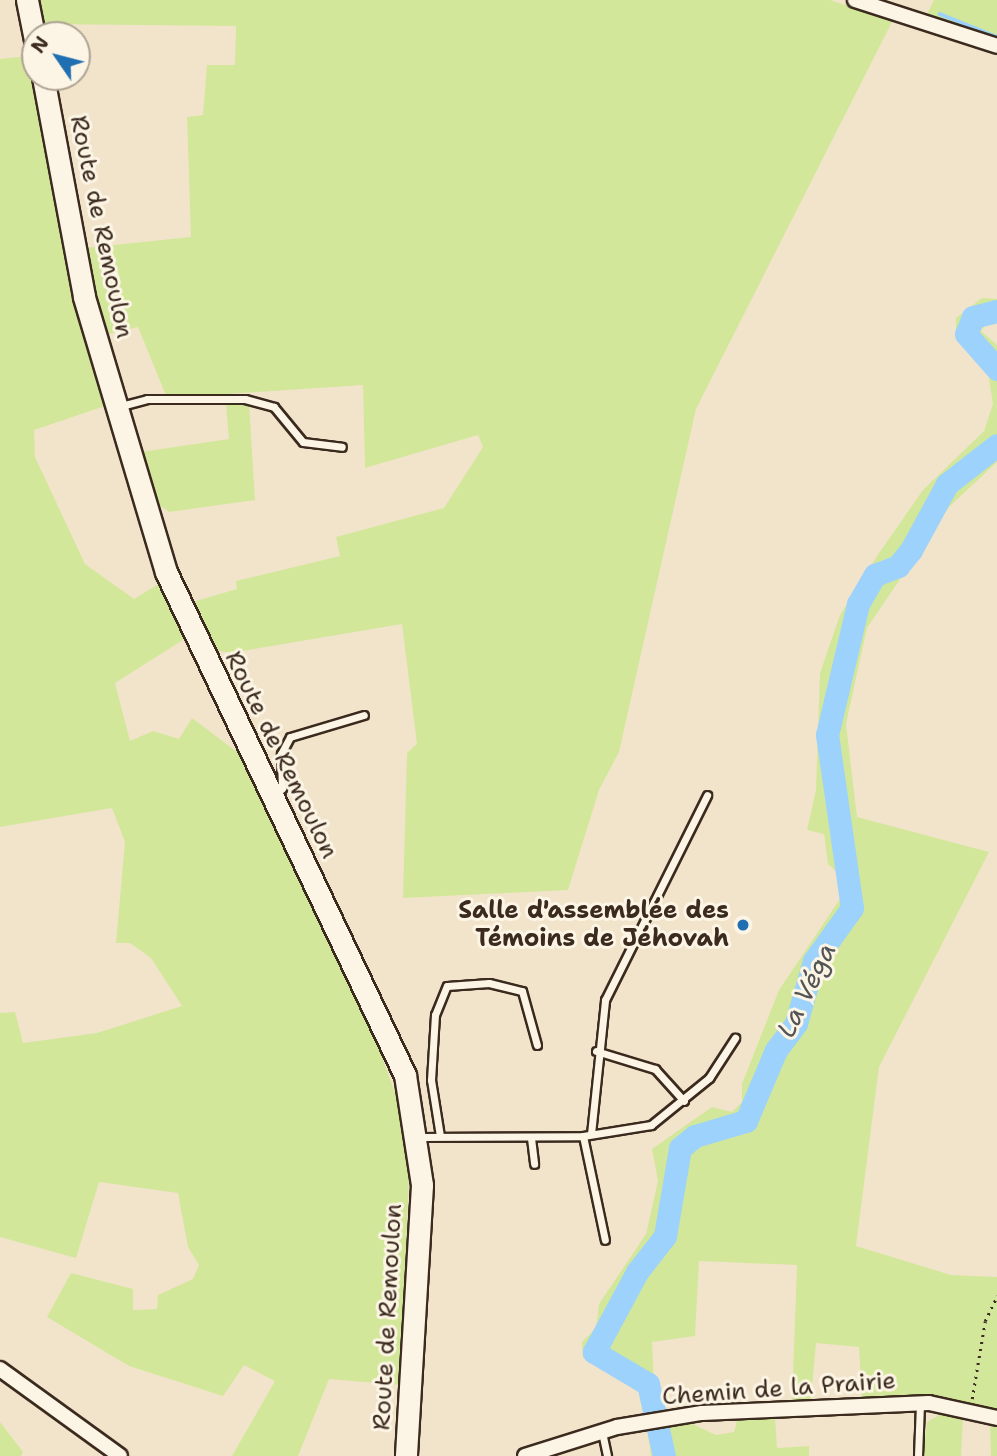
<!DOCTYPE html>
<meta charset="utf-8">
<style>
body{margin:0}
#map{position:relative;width:997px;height:1456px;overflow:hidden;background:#f2e4cb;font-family:"Shantell Sans",sans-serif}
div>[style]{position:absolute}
.green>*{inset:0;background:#d3e79b}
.stream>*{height:3.5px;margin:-1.75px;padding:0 1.75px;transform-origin:1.75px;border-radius:1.75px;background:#9cd2fb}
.river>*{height:23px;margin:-11.5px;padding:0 11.5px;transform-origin:11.5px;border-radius:11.5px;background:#9cd2fb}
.path>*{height:2.5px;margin-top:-1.25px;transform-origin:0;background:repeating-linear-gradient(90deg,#3b2a1e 0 2px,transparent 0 7px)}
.roads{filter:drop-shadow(2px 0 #3b2a1e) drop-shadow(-2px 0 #3b2a1e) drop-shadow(0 2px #3b2a1e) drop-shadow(0 -2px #3b2a1e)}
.service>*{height:7px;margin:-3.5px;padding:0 3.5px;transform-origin:3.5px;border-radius:3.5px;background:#fcf5e5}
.minor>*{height:14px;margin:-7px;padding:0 7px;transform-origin:7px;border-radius:7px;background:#fcf5e5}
.secondary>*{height:21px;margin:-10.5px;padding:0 10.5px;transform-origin:10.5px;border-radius:10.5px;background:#fcf5e5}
.dots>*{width:19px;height:19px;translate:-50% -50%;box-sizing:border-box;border:4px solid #fcf5e5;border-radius:50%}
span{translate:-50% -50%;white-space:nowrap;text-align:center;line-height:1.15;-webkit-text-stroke:6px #fcf5e5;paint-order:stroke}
.street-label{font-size:24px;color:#3b2a1e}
.poi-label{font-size:24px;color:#3b2a1e;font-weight:700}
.right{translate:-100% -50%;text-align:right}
.water-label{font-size:26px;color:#535455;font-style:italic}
.north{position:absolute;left:21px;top:21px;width:70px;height:70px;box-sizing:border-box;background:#fcf5e5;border:2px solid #afa495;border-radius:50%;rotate:305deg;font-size:19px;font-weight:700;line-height:28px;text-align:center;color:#3b2a1e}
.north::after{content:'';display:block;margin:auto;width:24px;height:32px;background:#1f6fb2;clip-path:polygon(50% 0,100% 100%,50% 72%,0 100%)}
</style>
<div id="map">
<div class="green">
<div style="clip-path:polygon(36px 0,830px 0,893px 20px,696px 409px,619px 752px,599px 790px,568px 890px,403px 898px,407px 753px,417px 744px,402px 624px,231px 653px,210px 649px,189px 603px,237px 589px,236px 581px,340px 556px,336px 537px,444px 508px,483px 447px,478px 435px,365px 468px,363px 385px,167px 398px,138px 327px,104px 335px,84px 248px,191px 237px,187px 117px,203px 115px,207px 65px,235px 65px,236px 26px,40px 24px)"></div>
<div style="clip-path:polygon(934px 0,997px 0,997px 40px,927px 14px)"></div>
<div style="clip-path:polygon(28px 56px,111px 404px,34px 430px,35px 457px,85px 564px,134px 599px,160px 583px,186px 638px,115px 683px,130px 741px,153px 731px,179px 739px,192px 718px,241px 755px,368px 1019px,397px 1098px,409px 1176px,401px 1385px,329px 1379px,298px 1456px,232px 1456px,275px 1381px,244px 1365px,223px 1396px,129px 1366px,47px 1317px,71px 1273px,133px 1289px,133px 1310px,157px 1309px,158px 1295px,193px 1279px,199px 1265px,188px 1247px,178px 1193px,99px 1182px,76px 1258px,0 1237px,0 1013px,15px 1012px,23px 1043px,97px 1033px,182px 1006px,151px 958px,130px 943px,116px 943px,125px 842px,112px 808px,0 827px,0 59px)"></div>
<div style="clip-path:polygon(982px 298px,997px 299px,997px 323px,987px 323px,981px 331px,997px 345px,997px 462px,949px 507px,867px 628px,846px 724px,857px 817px,989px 852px,879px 1067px,856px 1246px,951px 1275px,997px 1277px,997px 1413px,942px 1398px,862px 1399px,859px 1347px,816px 1343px,811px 1400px,792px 1402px,797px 1265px,699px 1261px,695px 1336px,652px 1342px,654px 1384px,613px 1356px,602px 1368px,583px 1358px,582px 1342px,596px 1328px,599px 1304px,646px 1234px,658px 1181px,652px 1149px,712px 1107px,732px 1112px,742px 1102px,742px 1084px,779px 990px,840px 899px,840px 875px,828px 864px,824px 834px,807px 830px,816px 790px,820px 673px,840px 615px,877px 556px,923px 490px,984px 431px,993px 404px,988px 373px,956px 332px,956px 318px)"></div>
<div style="clip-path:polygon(249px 403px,255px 500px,169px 512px,157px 503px,141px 452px,229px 439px,226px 404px)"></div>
<div style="clip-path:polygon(943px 1413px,963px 1418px,961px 1456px,923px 1456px,927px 1422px)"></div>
<div style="clip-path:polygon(738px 1417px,775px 1417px,777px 1448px,809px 1446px,809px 1456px,651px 1456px,647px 1427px,686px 1421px,716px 1435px,734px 1432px)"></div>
<div style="clip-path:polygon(0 1422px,23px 1452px,21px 1456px,0 1456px)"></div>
<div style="clip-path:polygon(990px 1424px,997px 1425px,997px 1456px,991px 1456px)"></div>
</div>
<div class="stream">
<div style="left:940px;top:14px;width:61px;rotate:22deg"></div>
</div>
<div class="river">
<div style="left:997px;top:311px;width:25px;rotate:166deg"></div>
<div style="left:973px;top:317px;width:18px;rotate:112deg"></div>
<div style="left:966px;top:334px;width:47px;rotate:48.5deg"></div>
<div style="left:664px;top:1456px;width:74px;rotate:-102.5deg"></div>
<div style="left:648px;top:1384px;width:63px;rotate:-149.3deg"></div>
<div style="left:594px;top:1352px;width:91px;rotate:-61.7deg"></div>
<div style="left:637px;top:1272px;width:46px;rotate:-52.1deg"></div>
<div style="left:665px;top:1236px;width:89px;rotate:-80.3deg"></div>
<div style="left:680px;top:1148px;width:19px;rotate:-39deg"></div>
<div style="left:695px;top:1136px;width:53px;rotate:-16.4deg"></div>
<div style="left:746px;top:1121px;width:77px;rotate:-67.1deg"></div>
<div style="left:776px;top:1050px;width:34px;rotate:-53deg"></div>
<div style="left:796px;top:1023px;width:65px;rotate:-73.8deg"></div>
<div style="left:814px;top:961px;width:65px;rotate:-54.4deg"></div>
<div style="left:852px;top:908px;width:175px;rotate:-98.2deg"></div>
<div style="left:827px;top:735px;width:135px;rotate:-76.7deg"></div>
<div style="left:858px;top:604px;width:34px;rotate:-60deg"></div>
<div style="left:875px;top:575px;width:25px;rotate:-21deg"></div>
<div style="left:898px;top:566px;width:21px;rotate:-51deg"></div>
<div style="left:911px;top:550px;width:75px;rotate:-61.4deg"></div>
<div style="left:947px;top:484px;width:63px;rotate:-38deg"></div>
</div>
<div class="path">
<div style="left:972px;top:1399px;width:79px;rotate:-80.5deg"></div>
<div style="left:985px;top:1321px;width:28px;rotate:-64deg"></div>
</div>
<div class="roads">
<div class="service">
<div style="left:121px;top:406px;width:27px;rotate:-15deg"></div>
<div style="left:147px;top:399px;width:98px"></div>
<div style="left:245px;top:399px;width:30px;rotate:15deg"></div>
<div style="left:274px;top:407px;width:45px;rotate:50.4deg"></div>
<div style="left:303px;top:442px;width:39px;rotate:7deg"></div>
<div style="left:274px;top:797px;width:12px;rotate:-48deg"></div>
<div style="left:282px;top:788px;width:34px;rotate:-92deg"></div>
<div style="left:281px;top:754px;width:19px;rotate:-62deg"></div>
<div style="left:290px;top:737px;width:77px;rotate:-16.6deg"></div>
<div style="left:596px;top:1051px;width:62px;rotate:17deg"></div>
<div style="left:655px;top:1069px;width:43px;rotate:47.8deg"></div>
<div style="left:591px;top:1134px;width:135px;rotate:-84deg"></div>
<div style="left:605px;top:1000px;width:229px;rotate:-63.5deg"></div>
<div style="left:440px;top:1136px;width:57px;rotate:-99.1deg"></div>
<div style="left:431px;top:1080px;width:65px;rotate:-86.5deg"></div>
<div style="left:435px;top:1015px;width:31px;rotate:-68deg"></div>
<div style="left:447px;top:986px;width:42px;rotate:-4.1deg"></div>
<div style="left:489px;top:983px;width:34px;rotate:14deg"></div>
<div style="left:522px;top:991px;width:56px;rotate:74.5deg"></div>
<div style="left:583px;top:1136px;width:106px;rotate:78.1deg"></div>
<div style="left:419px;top:1137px;width:164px;rotate:-0.3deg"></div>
<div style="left:583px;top:1136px;width:69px;rotate:-9.2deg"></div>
<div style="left:651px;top:1125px;width:75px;rotate:-39deg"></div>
<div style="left:709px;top:1078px;width:48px;rotate:-57deg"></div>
<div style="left:531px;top:1138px;width:26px;rotate:83deg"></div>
<div style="left:602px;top:1432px;width:25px;rotate:78deg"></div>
<div style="left:918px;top:1456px;width:53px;rotate:-87.8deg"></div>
</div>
<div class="minor">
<div style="left:855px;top:0;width:149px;rotate:17.9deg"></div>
<div style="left:0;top:1369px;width:148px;rotate:35.9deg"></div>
<div style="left:525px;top:1456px;width:96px;rotate:-17.5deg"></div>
<div style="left:617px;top:1427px;width:86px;rotate:-9.4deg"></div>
<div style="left:702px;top:1413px;width:227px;rotate:-2.5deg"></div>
<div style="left:929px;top:1403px;width:70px;rotate:12.4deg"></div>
</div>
<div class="secondary">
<div style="left:27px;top:0;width:41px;rotate:78.7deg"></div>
<div style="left:43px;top:77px;width:224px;rotate:79.4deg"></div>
<div style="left:84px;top:297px;width:287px;rotate:73.4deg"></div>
<div style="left:166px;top:572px;width:557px;rotate:64.59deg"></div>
<div style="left:405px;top:1075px;width:111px;rotate:81.2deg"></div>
<div style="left:422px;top:1185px;width:271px;rotate:93.4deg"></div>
</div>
</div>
<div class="dots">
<div style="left:743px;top:925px;background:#1f6fb2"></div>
</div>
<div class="street-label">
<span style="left:101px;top:227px;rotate:78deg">Route de Remoulon</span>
<span style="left:281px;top:755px;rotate:64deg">Route de Remoulon</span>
<span style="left:388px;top:1317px;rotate:-87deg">Route de Remoulon</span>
<span style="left:779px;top:1389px;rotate:-4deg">Chemin de la Prairie</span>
</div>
<div class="poi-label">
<span class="right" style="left:729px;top:925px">Salle d'assemblée des<br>Témoins de Jéhovah</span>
</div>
<div class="water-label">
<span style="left:806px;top:990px;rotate:-64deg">La Véga</span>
</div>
<div class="north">N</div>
</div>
